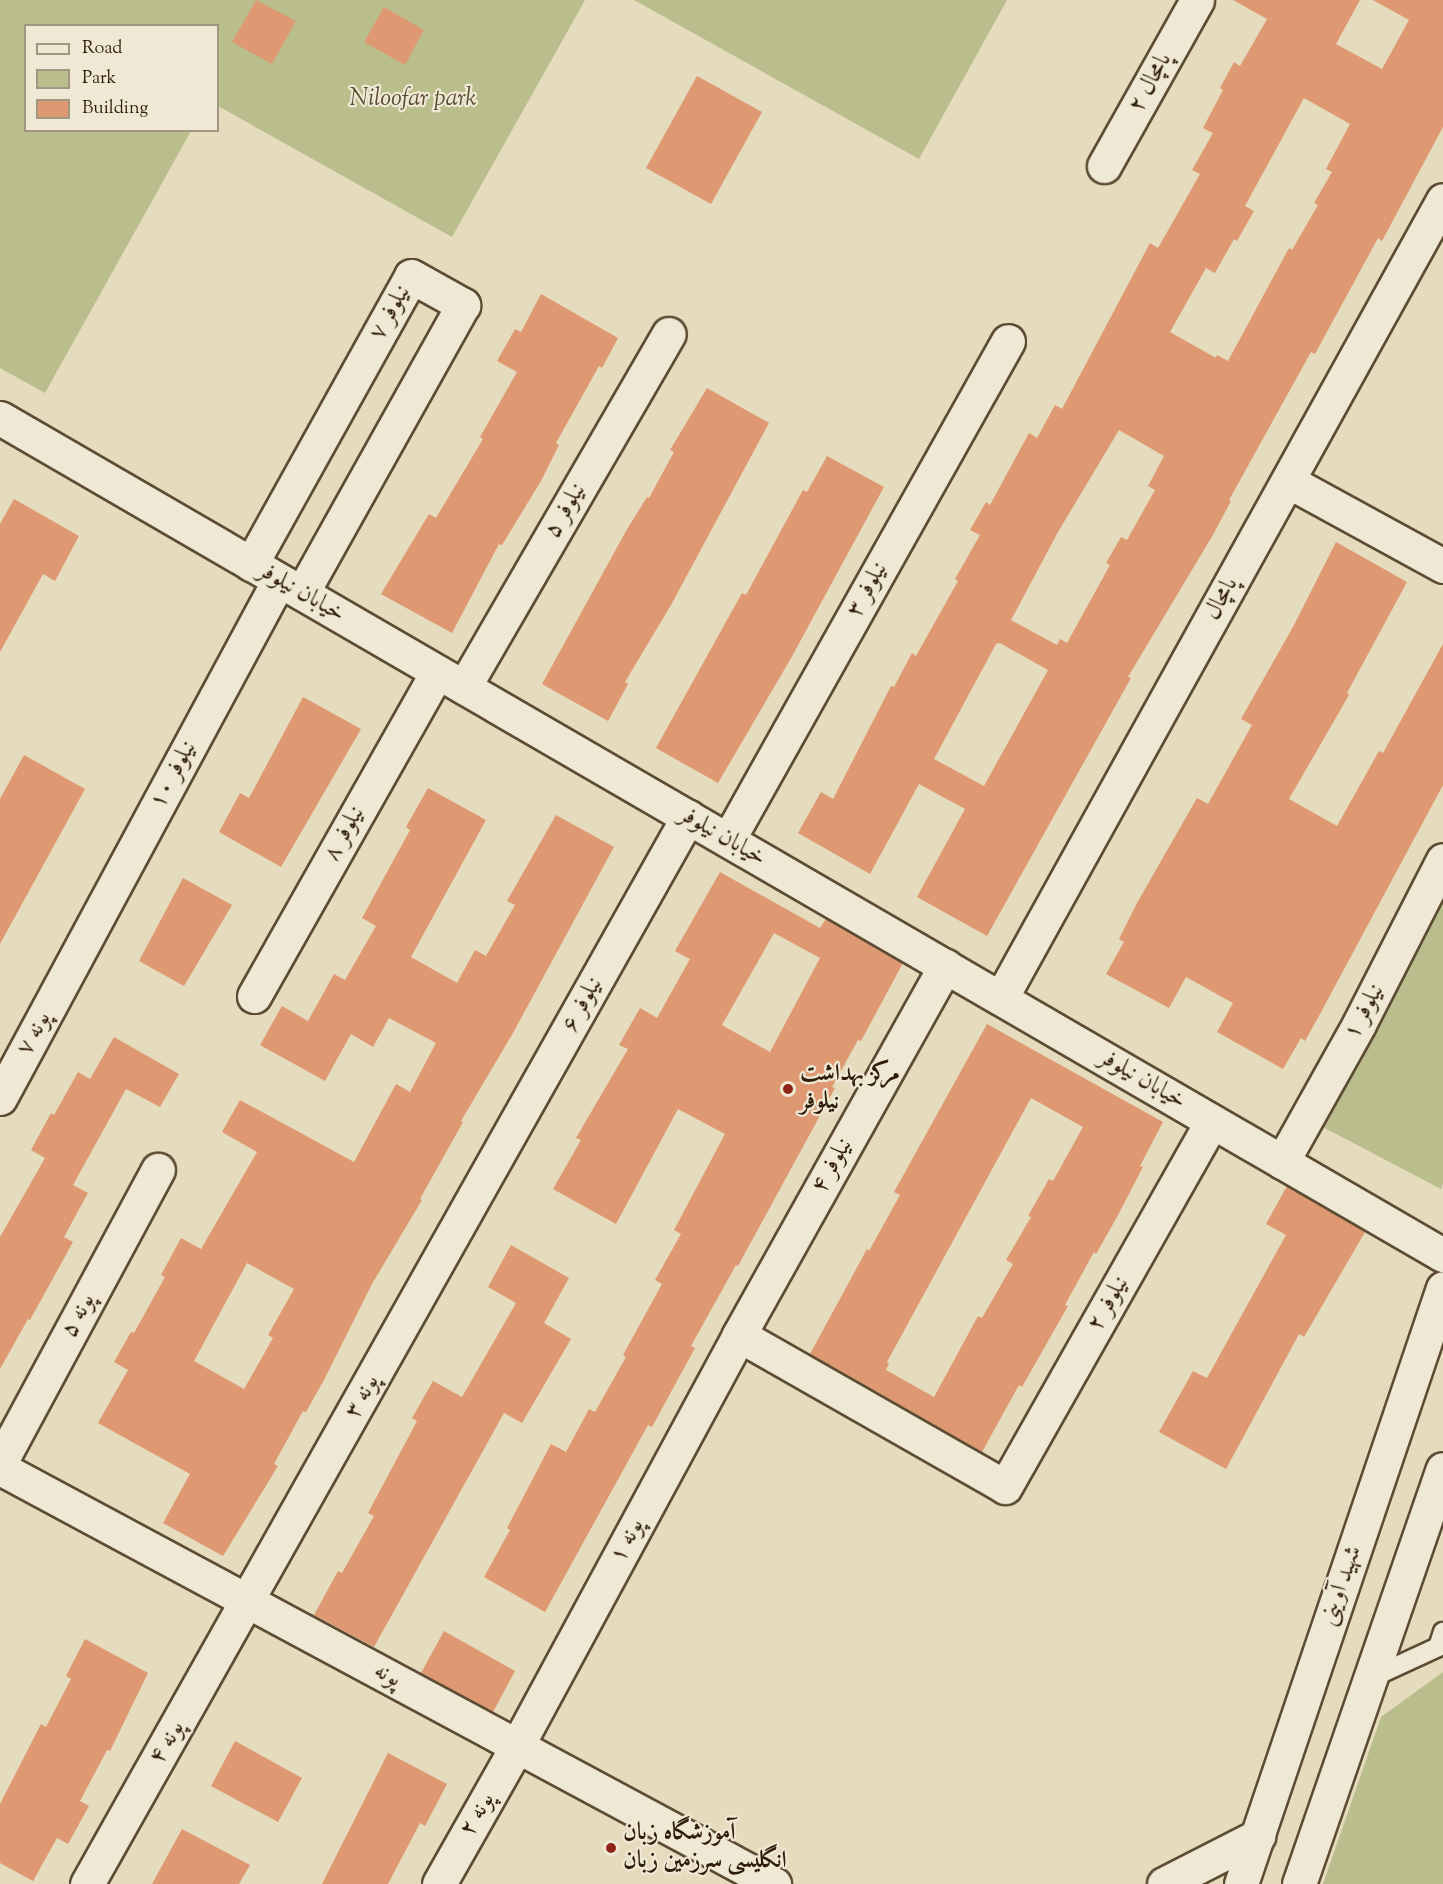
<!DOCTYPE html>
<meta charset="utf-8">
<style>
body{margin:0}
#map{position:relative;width:1443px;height:1884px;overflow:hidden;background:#e5dbbd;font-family:"Sorts Mill Goudy",Amiri,serif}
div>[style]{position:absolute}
.green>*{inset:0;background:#babe8d}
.building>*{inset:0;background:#de9972}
.roads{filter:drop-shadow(2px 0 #5d4c34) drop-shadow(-2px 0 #5d4c34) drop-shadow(0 2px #5d4c34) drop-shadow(0 -2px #5d4c34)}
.lane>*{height:18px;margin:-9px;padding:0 9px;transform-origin:9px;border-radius:9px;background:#eee8d4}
.street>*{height:33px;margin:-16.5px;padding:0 16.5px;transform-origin:16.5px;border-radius:16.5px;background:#eee8d4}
.secondary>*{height:33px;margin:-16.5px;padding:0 16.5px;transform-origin:16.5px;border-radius:16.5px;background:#eee8d4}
.dots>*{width:16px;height:16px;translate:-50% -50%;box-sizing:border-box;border:3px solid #eee8d4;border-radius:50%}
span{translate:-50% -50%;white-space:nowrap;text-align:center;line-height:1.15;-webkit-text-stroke:4.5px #eee8d4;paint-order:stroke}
.street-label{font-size:24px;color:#301d07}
.park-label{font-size:24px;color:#594d2f;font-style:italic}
.poi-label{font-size:24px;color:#301d07;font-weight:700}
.left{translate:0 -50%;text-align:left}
.legend{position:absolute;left:24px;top:24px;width:195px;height:108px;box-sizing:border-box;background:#eee8d4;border:2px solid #a29782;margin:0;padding:8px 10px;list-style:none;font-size:18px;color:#301d07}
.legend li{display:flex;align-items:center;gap:12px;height:30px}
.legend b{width:30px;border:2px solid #a29782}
</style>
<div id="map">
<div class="green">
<div style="clip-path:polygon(0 0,585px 0,452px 237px,218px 106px,218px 26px,26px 26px,26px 130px,191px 131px,45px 393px,0 368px)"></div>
<div style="clip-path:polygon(634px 0,1007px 0,919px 159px)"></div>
<div style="clip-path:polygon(1443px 903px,1443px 1183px,1441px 1189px,1319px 1125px)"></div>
<div style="clip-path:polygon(1443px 1672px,1443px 1884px,1323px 1884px,1381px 1717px)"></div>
</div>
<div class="building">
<div style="clip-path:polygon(256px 0,296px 21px,272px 64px,232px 42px)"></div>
<div style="clip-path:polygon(evenodd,1233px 0,1360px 0,1336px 44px,1382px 69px,1409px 20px,1373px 0,1443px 0,1443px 127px,1382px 241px,1378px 238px,1315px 354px,1311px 352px,1229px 500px,1231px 501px,1214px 533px,1128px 677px,1131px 678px,987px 936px,917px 897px,965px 809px,919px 784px,870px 874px,798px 833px,821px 792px,833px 799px,891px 686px,894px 687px,912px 653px,916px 656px,958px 581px,955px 579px,980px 535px,970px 530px,986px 502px,990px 505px,1029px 433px,1037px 438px,1055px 405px,1062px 409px,1150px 243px,1158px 248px,1200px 174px,1192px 170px,1213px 133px,1203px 128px,1223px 90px,1220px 88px,1234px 62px,1240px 66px,1267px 19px,1233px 0,1304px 98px,1350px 124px,1326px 169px,1332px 172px,1314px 203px,1318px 205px,1292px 250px,1289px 248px,1228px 361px,1217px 355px,1216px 358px,1170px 332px,1206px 268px,1215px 273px,1234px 239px,1237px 241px,1254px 211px,1245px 206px,1304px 98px,1233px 0,1119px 430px,1164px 456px,1148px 486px,1155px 490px,1127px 540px,1121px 537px,1106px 563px,1110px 565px,1067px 643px,1060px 639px,1057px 645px,1011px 620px,1058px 532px,1119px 430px,1233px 0,1000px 643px,1048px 670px,984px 786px,934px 759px,996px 644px,1000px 643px)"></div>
<div style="clip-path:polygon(384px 7px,424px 30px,405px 65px,364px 42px)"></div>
<div style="clip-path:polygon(697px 76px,762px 112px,711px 204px,646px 168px)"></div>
<div style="clip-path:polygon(541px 294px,618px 338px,602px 368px,599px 366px,556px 443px,559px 445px,541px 481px,502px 545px,499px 544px,452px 633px,381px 594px,429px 514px,436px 518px,483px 439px,480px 437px,517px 372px,497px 361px,515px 329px,521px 332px)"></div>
<div style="clip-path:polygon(707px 388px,769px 423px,671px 605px,625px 682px,628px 684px,608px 721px,542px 684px,626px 531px,647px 497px,649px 498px,674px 452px,670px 450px)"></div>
<div style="clip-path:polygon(827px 456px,884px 487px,790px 660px,718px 783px,656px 748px,742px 593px,746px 595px,803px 490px,807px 492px)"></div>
<div style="clip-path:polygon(14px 499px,79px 536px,55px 581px,43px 574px,0 652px,0 524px)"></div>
<div style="clip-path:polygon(1336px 542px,1407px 582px,1347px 693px,1349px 695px,1289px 799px,1337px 826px,1379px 751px,1383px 753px,1443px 644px,1443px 785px,1320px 1014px,1305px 1041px,1301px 1038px,1283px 1069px,1217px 1032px,1233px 1003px,1186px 977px,1169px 1008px,1106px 974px,1124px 942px,1119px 939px,1137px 903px,1197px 798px,1208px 804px,1252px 725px,1241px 719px,1294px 625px)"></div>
<div style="clip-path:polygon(303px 697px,361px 729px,281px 867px,219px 832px,240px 793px,249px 798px)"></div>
<div style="clip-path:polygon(24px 755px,85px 789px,0 944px,0 799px)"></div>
<div style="clip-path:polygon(evenodd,428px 788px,486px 820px,411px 957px,457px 983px,475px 950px,486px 956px,515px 905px,507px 901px,556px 815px,614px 847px,513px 1033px,461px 1121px,463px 1122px,420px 1199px,422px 1200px,372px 1284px,325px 1378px,306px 1412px,303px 1411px,274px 1464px,278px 1466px,223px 1556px,163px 1523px,190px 1474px,98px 1423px,128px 1370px,114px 1362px,131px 1332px,134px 1333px,165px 1277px,161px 1275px,181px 1238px,201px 1249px,257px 1152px,222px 1132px,240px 1100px,354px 1162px,396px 1084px,410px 1092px,436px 1043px,389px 1018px,373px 1047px,351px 1034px,325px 1081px,260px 1045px,282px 1006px,308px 1021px,334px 974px,345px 980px,376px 926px,362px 918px,410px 830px,406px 827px,428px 788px,247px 1263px,294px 1289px,268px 1335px,273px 1338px,244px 1389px,194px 1361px,247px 1263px)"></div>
<div style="clip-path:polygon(evenodd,720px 872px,820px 928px,826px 919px,903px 963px,861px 1041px,858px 1040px,832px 1087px,835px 1088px,738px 1266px,736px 1265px,691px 1346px,695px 1348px,652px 1427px,648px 1425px,545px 1612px,484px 1577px,510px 1530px,507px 1528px,551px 1444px,566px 1452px,589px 1409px,595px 1412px,626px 1357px,623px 1355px,662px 1284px,655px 1280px,681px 1234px,674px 1230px,725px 1134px,678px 1109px,616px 1224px,553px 1189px,581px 1140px,576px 1138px,628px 1049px,619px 1045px,640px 1008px,657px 1018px,690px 959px,675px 951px,720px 872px,774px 933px,820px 958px,770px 1052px,722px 1025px,774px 933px)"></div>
<div style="clip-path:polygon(183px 878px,232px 905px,184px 986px,139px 961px)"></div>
<div style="clip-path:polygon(evenodd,987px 1024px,1163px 1122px,1140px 1166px,1143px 1167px,1117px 1217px,1096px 1254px,1094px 1252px,1065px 1305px,1068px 1306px,1022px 1387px,1019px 1385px,982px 1452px,810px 1354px,867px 1249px,869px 1251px,900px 1195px,894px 1192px,987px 1024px,1031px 1098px,1083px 1127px,1053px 1181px,1049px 1179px,1028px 1216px,1031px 1217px,1006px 1260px,1013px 1264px,982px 1318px,978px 1316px,934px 1397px,886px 1370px,889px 1364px,887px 1362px,1031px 1098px)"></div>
<div style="clip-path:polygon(114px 1037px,179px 1074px,160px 1107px,126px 1089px,73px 1185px,88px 1193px,64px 1237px,73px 1242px,30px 1320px,28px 1319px,0 1369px,0 1237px,45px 1158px,31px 1150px,51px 1113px,54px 1115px,78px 1072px,90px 1079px)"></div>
<div style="clip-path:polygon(1287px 1186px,1365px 1232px,1304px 1337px,1299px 1334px,1226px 1469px,1159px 1432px,1193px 1371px,1207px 1378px,1286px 1235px,1266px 1224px)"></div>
<div style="clip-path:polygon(511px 1245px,569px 1278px,544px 1323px,571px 1339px,522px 1423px,504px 1413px,374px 1647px,314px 1615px,338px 1571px,342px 1573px,374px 1516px,368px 1513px,417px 1421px,412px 1418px,433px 1381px,462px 1397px,516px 1303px,488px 1287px)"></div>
<div style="clip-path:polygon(444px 1631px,515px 1671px,493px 1712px,421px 1673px)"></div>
<div style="clip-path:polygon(85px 1639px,148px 1673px,110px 1751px,107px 1750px,80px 1801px,89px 1806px,68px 1844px,57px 1838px,33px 1881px,0 1863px,0 1804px,41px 1724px,46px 1727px,71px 1679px,66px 1676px)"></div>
<div style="clip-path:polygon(235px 1741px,302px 1778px,278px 1822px,211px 1786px)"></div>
<div style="clip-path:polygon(388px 1753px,447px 1784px,425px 1826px,420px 1823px,388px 1884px,322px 1884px)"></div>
<div style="clip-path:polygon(182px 1829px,250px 1865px,239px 1884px,152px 1884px)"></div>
</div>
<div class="roads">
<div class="lane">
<div style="left:1371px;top:1678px;width:74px;rotate:-24.8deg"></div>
<div style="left:1438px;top:1647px;width:16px;rotate:-72deg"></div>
</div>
<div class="street">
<div style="left:1104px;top:166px;width:190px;rotate:-60.7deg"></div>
<div style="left:0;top:418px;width:1668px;rotate:30.12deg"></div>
<div style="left:1288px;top:481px;width:177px;rotate:28.7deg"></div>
<div style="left:251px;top:564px;width:329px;rotate:-60.9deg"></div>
<div style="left:411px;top:276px;width:60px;rotate:29.1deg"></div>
<div style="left:463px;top:305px;width:330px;rotate:119.2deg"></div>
<div style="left:464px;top:687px;width:408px;rotate:-59.9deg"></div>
<div style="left:728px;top:840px;width:572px;rotate:-60.7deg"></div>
<div style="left:254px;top:996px;width:372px;rotate:-60.5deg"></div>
<div style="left:1001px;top:998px;width:912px;rotate:-61.02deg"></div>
<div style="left:0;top:1098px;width:588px;rotate:-61.69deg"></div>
<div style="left:1282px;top:1162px;width:158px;rotate:-60.8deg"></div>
<div style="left:1359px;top:1024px;width:184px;rotate:-62.9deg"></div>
<div style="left:739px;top:1335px;width:306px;rotate:29.7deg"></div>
<div style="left:1005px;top:1487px;width:420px;rotate:-60.5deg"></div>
<div style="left:0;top:1463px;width:333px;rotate:-61.7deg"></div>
<div style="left:87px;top:1884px;width:1225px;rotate:-60.61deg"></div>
<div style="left:439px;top:1884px;width:159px;rotate:-60.5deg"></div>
<div style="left:517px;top:1746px;width:467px;rotate:-61.6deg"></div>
<div style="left:739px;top:1335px;width:423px;rotate:-60.8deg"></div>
</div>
<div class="secondary">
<div style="left:0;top:1468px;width:879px;rotate:28.26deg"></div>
<div style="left:1164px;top:1884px;width:106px;rotate:-27.1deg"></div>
<div style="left:1241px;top:1884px;width:629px;rotate:-71.28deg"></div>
<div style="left:1299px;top:1884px;width:439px;rotate:-70.9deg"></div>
</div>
</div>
<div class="dots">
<div style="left:788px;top:1089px;background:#8f2418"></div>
<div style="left:611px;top:1848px;background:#8f2418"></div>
</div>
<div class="street-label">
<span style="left:1151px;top:83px;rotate:-61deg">پامچال ۲</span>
<span style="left:391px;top:313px;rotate:-61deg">نیلوفر ۷</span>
<span style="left:566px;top:511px;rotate:-60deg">نیلوفر ۵</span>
<span style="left:868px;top:590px;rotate:-61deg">نیلوفر ۳</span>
<span style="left:301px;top:593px;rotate:30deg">خیابان نیلوفر</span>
<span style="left:1222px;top:599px;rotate:-61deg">پامچال</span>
<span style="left:174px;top:775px;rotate:-62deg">نیلوفر ۱۰</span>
<span style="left:345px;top:834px;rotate:-61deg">نیلوفر ۸</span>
<span style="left:722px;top:837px;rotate:30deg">خیابان نیلوفر</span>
<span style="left:583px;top:1005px;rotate:-61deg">نیلوفر ۶</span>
<span style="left:1365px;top:1012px;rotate:-62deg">نیلوفر ۱</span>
<span style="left:35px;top:1034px;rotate:-62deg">پونه ۷</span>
<span style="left:1142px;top:1080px;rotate:30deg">خیابان نیلوفر</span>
<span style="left:833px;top:1166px;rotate:-61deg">نیلوفر ۴</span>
<span style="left:1109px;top:1304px;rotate:-60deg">نیلوفر ۲</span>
<span style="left:79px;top:1316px;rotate:-62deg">پونه ۵</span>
<span style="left:363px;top:1397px;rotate:-61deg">پونه ۳</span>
<span style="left:628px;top:1541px;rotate:-62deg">پونه ۱</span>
<span style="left:1342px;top:1586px;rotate:-71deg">شهید آوینی</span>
<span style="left:387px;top:1676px;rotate:28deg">پونه</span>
<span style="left:168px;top:1743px;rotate:-60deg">پونه ۴</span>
<span style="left:478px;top:1815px;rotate:-60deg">پونه ۲</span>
</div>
<div class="park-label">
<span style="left:413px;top:100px">Niloofar park</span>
</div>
<div class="poi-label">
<span class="left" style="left:800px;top:1089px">مرکز بهداشت<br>نیلوفر</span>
<span class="left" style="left:623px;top:1848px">آموزشگاه زبان<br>انگلیسی سرزمین زبان</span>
</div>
<ul class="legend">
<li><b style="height:8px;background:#eee8d4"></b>Road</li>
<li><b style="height:16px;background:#babe8d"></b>Park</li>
<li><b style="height:16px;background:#de9972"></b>Building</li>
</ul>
</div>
